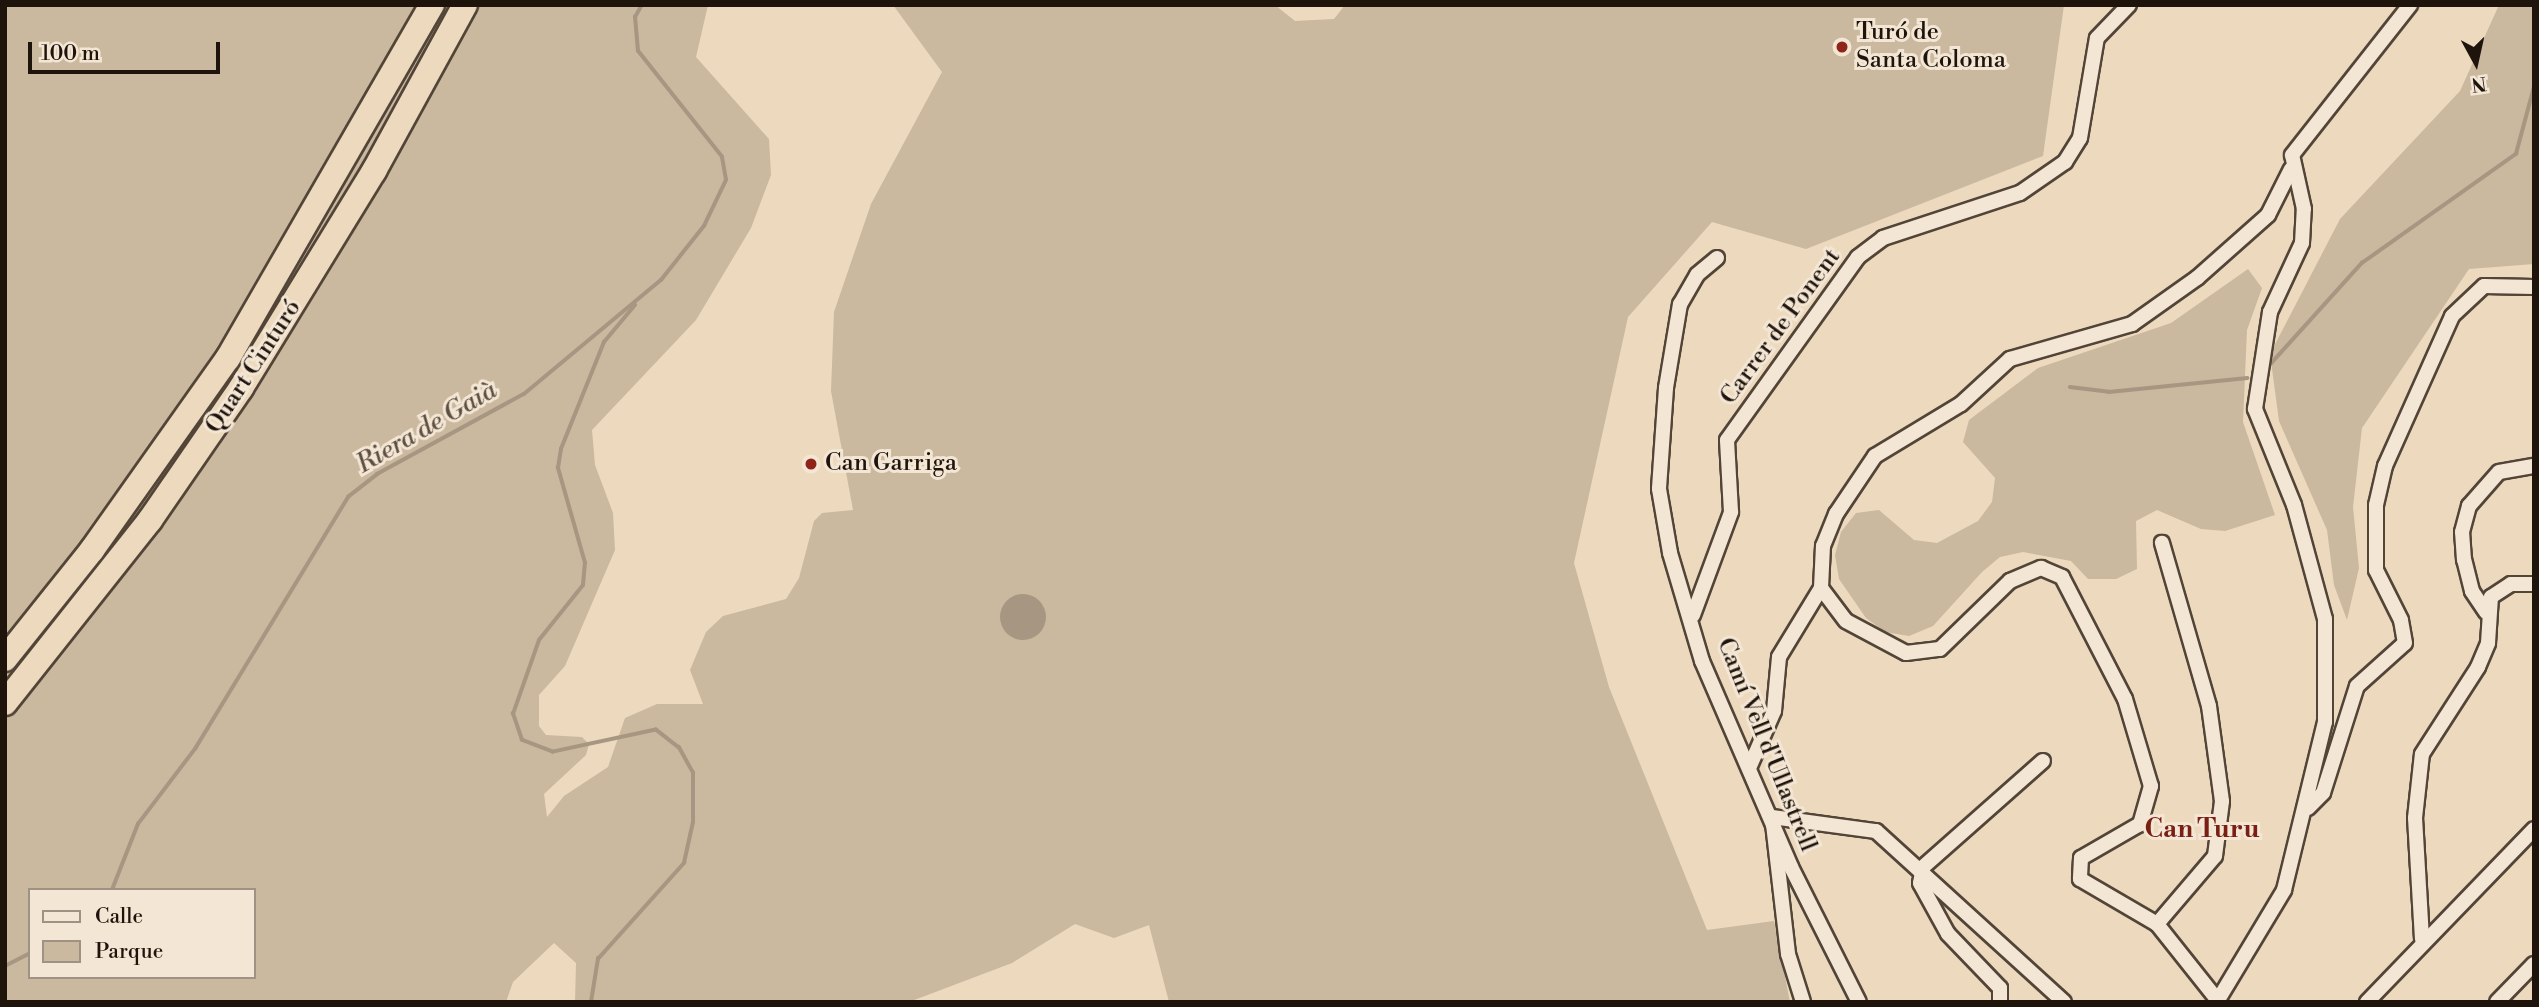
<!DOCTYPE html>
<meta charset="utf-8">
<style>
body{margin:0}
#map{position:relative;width:2539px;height:1007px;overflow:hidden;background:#edd9bd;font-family:"Libre Bodoni",serif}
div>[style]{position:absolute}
.green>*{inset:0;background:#cab89f}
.water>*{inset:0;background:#a79681}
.round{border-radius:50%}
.stream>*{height:3.5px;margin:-1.75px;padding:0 1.75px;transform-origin:1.75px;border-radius:1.75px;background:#a79681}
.roads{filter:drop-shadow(2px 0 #524538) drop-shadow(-2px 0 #524538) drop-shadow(0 2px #524538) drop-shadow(0 -2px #524538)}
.minor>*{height:14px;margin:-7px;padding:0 7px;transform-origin:7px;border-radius:7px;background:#f3e6d4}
.motorway>*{height:24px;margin:-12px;padding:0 12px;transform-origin:12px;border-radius:12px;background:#edd9bd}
.dots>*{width:19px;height:19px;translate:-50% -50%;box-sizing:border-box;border:4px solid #f3e6d4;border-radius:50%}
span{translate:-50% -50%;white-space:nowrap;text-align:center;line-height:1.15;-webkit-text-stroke:6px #f3e6d4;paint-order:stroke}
.poi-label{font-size:24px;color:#1e140c}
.left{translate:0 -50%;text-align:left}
.street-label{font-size:24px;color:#1e140c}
.water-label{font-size:26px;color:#5c4e41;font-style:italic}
.neighbourhood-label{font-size:26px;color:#7a1f14;font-weight:700}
.frame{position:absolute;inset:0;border:7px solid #1e140c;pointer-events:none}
.legend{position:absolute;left:28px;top:888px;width:228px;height:91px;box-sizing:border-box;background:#f3e6d4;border:2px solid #9e9284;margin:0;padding:9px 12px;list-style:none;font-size:21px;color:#1e140c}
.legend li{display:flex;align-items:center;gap:14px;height:35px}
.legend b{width:35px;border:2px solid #9e9284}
.north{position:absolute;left:2441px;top:28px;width:70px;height:70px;-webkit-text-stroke:5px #f3e6d4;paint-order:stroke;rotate:172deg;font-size:19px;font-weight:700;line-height:28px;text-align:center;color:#1e140c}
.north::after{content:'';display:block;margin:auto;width:24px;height:32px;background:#1e140c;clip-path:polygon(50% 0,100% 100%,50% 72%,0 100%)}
.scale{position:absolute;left:28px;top:42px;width:192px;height:32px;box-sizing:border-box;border:4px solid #1e140c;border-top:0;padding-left:9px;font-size:21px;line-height:24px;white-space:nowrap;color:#1e140c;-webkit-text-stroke:5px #f3e6d4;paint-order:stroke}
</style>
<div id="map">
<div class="green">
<div style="clip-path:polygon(evenodd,5px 5px,708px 5px,696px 57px,769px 139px,771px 175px,751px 228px,696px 320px,592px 430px,595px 465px,613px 513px,615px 550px,565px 666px,539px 695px,539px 726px,546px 735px,582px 737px,589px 744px,586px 755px,544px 794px,547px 817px,564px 796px,608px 767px,625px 718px,657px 704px,703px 704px,690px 670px,706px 632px,723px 616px,786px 599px,799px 578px,814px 521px,822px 513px,853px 510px,831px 391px,834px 312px,871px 204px,942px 72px,893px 5px,1275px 5px,1295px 21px,1334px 19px,1345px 5px,2064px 5px,2043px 156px,1806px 249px,1712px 222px,1628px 317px,1574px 563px,1609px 687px,1707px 930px,1774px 921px,1790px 1002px,1169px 1002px,1149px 925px,1114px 938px,1075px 924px,1012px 963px,909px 1002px,575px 1002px,576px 963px,554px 943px,513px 982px,506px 1002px,5px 1002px,5px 5px,1015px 596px,1032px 638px,1005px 631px,1007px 601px,1015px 596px,5px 5px,30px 890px,254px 890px,254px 977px,30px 977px,30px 890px)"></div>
<div style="clip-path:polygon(2499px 5px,2534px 5px,2534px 264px,2469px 269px,2362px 428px,2353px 507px,2359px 568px,2347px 620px,2334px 585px,2327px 530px,2279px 421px,2270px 354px,2340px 219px,2460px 91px)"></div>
<div style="clip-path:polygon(2248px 269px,2262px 288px,2247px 330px,2243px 422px,2275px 515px,2225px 531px,2201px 529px,2157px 510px,2136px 521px,2137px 569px,2116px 579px,2088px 579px,2071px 561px,2023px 552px,2000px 557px,1982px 572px,1933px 626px,1909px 636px,1885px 632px,1866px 618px,1839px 579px,1835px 555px,1841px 532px,1856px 513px,1879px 510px,1914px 540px,1937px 543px,1978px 521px,1992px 502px,1995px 478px,1963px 442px,1969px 420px,2038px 368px,2171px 323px)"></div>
</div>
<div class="water">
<div class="round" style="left:1000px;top:594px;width:46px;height:46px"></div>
</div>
<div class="stream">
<div style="left:2267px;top:368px;width:142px;rotate:-47.9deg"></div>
<div style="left:2362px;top:263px;width:189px;rotate:-35.3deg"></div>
<div style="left:2516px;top:154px;width:69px;rotate:-75deg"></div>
<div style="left:2070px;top:387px;width:39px;rotate:7deg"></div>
<div style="left:2109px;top:392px;width:139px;rotate:-5.8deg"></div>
<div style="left:112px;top:890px;width:71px;rotate:-68.5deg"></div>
<div style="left:138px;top:824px;width:94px;rotate:-52.8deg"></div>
<div style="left:195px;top:749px;width:295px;rotate:-58.7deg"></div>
<div style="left:348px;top:497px;width:37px;rotate:-38deg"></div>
<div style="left:377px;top:474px;width:167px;rotate:-28.6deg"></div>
<div style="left:524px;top:394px;width:178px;rotate:-39.8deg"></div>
<div style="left:661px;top:280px;width:69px;rotate:-51.5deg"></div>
<div style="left:704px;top:226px;width:51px;rotate:-64.4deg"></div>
<div style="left:726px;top:180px;width:23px;rotate:-100deg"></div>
<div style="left:722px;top:157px;width:135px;rotate:-128.4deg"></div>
<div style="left:638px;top:51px;width:34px;rotate:-95deg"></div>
<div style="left:635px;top:17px;width:14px;rotate:-60deg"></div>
<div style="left:5px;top:966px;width:28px;rotate:-27deg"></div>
<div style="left:591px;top:1002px;width:44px;rotate:-80.8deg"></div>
<div style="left:598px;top:959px;width:129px;rotate:-48.1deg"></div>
<div style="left:684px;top:863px;width:42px;rotate:-77.6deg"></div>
<div style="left:693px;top:822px;width:49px;rotate:-90deg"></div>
<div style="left:693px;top:773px;width:29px;rotate:-119deg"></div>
<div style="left:679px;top:748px;width:29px;rotate:-142deg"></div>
<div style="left:656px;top:730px;width:105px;rotate:167.9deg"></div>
<div style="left:553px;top:752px;width:33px;rotate:-159deg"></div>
<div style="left:522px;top:740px;width:28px;rotate:-109deg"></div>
<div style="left:513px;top:714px;width:78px;rotate:-70.6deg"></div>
<div style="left:539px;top:640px;width:70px;rotate:-51.3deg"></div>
<div style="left:583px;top:585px;width:22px;rotate:-85deg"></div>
<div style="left:585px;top:563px;width:99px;rotate:-105.9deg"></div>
<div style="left:558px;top:468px;width:19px;rotate:-81deg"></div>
<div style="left:561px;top:449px;width:115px;rotate:-68.1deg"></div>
<div style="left:604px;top:342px;width:48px;rotate:-50deg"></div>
</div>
<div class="roads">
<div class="minor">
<div style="left:1717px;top:258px;width:26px;rotate:140deg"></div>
<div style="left:1697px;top:275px;width:34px;rotate:120deg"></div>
<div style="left:1680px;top:304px;width:85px;rotate:99.5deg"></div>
<div style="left:1666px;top:388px;width:101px;rotate:94deg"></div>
<div style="left:1659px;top:489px;width:65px;rotate:80.2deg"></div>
<div style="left:1670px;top:553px;width:113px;rotate:73.5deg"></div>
<div style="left:1702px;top:661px;width:224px;rotate:66.6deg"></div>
<div style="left:1791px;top:867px;width:151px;rotate:63.3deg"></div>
<div style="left:1821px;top:588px;width:41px;rotate:52.9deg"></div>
<div style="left:1846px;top:621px;width:68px;rotate:28.1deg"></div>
<div style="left:1906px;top:653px;width:34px;rotate:-7deg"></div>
<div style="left:1940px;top:649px;width:98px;rotate:-44.2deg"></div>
<div style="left:2010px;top:581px;width:34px;rotate:-23deg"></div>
<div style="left:2041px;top:568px;width:23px;rotate:23deg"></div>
<div style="left:2062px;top:577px;width:137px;rotate:62.7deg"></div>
<div style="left:2125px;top:699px;width:91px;rotate:73.4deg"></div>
<div style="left:2151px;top:786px;width:40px;rotate:106deg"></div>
<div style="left:2140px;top:824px;width:68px;rotate:150deg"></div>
<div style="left:2081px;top:858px;width:21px;rotate:93deg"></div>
<div style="left:2080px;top:879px;width:89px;rotate:30.3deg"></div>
<div style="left:2157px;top:924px;width:100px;rotate:51.5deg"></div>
<div style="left:2486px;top:612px;width:25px;rotate:-124deg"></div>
<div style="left:2472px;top:591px;width:32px;rotate:-104deg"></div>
<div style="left:2464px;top:560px;width:28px;rotate:-94deg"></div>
<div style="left:2462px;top:532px;width:27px;rotate:-75deg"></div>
<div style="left:2469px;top:506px;width:45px;rotate:-48.6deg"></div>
<div style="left:2499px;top:472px;width:36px;rotate:-10deg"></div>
<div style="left:1693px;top:615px;width:110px;rotate:-69.7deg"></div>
<div style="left:1731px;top:512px;width:72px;rotate:-93.2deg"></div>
<div style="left:1727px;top:440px;width:225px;rotate:-54.4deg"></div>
<div style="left:1858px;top:257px;width:31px;rotate:-37deg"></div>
<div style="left:1883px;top:238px;width:144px;rotate:-18.2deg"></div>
<div style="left:2020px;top:193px;width:55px;rotate:-34.6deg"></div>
<div style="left:2065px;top:162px;width:28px;rotate:-58deg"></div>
<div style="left:2080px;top:138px;width:101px;rotate:-80.4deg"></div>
<div style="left:2097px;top:38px;width:46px;rotate:-45.9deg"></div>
<div style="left:1750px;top:766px;width:60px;rotate:-66.4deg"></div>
<div style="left:1774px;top:711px;width:54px;rotate:-84.7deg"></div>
<div style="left:1779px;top:657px;width:81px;rotate:-58.7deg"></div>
<div style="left:1821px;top:588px;width:42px;rotate:-87.3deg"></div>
<div style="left:1823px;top:546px;width:35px;rotate:-68deg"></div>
<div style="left:1836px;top:514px;width:70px;rotate:-56.1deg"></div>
<div style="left:1875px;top:456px;width:100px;rotate:-31.2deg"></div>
<div style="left:1961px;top:404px;width:67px;rotate:-42.6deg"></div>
<div style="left:2010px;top:359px;width:127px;rotate:-16deg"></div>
<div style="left:2132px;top:324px;width:80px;rotate:-35.3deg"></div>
<div style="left:2197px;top:278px;width:95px;rotate:-41.6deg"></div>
<div style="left:2268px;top:215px;width:51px;rotate:-63.4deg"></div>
<div style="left:2308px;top:808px;width:21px;rotate:-45deg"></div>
<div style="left:2323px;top:793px;width:112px;rotate:-72.4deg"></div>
<div style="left:2357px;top:686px;width:64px;rotate:-41.9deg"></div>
<div style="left:2405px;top:643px;width:23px;rotate:-100deg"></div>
<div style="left:2401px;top:620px;width:56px;rotate:-116.6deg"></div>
<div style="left:2376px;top:570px;width:65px;rotate:-90deg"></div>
<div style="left:2376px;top:505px;width:40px;rotate:-77deg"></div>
<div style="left:2385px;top:466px;width:164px;rotate:-65.9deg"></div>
<div style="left:2452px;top:316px;width:44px;rotate:-43.2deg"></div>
<div style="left:2484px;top:286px;width:50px;rotate:1.1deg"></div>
<div style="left:1772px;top:817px;width:105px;rotate:7.7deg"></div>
<div style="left:1876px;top:831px;width:254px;rotate:42.3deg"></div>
<div style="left:1773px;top:824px;width:131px;rotate:83.4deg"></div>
<div style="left:1788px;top:954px;width:50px;rotate:72.6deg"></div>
<div style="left:2157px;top:924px;width:89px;rotate:-49.5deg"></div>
<div style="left:2215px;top:856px;width:55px;rotate:-82.7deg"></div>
<div style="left:2222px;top:801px;width:96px;rotate:-97.8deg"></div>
<div style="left:2209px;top:706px;width:170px;rotate:-106.1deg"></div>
<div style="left:2422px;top:939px;width:121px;rotate:-93.3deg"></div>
<div style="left:2415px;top:818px;width:64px;rotate:-83.8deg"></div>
<div style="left:2422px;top:754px;width:103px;rotate:-57.2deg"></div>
<div style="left:2478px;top:667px;width:26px;rotate:-67deg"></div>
<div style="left:2488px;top:643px;width:46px;rotate:-86.3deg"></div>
<div style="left:2491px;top:597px;width:24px;rotate:-33deg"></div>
<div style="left:2511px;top:584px;width:23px"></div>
<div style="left:2218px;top:1000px;width:128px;rotate:-59deg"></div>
<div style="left:2284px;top:890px;width:173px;rotate:-76.3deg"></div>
<div style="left:2325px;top:722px;width:103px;rotate:-90deg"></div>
<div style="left:2325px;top:619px;width:118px;rotate:-105.2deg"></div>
<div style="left:2294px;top:505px;width:104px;rotate:-112.1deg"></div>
<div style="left:2255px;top:409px;width:98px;rotate:-81.2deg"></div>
<div style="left:2270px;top:312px;width:76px;rotate:-65.1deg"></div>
<div style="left:2302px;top:243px;width:34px;rotate:-87deg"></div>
<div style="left:2304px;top:209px;width:55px;rotate:-102.5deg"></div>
<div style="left:2292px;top:155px;width:191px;rotate:-51.8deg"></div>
<div style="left:2000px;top:1002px;width:14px;rotate:-90deg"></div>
<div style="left:2000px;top:988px;width:75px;rotate:-133.9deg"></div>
<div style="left:1948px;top:934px;width:58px;rotate:-118.8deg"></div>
<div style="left:1920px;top:883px;width:16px;rotate:-79deg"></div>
<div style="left:1923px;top:867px;width:160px;rotate:-41.5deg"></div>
<div style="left:2367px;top:1002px;width:240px;rotate:-46deg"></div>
<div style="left:2497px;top:1002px;width:53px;rotate:-45.8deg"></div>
</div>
<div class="motorway">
<div style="left:5px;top:659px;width:139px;rotate:-51.4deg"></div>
<div style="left:92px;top:550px;width:235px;rotate:-54.7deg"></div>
<div style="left:228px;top:358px;width:408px;rotate:-60deg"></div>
<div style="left:5px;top:703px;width:233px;rotate:-51.6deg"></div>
<div style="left:150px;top:520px;width:160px;rotate:-55.4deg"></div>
<div style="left:241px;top:388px;width:255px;rotate:-58.5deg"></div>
<div style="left:374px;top:171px;width:189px;rotate:-61.3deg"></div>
</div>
</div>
<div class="dots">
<div style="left:1842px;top:47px;background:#8f2418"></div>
<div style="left:811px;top:464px;background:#8f2418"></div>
</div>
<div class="poi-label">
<span class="left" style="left:1856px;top:47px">Turó de<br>Santa Coloma</span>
<span class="left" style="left:825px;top:464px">Can Garriga</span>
</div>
<div class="street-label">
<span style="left:1781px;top:327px;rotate:-54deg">Carrer de Ponent</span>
<span style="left:254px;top:367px;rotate:-57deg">Quart Cinturó</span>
<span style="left:1766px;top:745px;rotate:68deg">Camí Vell d'Ullastrell</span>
</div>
<div class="water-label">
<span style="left:427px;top:428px;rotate:-30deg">Riera de Gaià</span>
</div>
<div class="neighbourhood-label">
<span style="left:2202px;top:830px">Can Turu</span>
</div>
<div class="frame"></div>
<ul class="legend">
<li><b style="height:9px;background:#f3e6d4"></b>Calle</li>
<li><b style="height:19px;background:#cab89f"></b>Parque</li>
</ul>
<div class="north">N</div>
<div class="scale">100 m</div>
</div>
